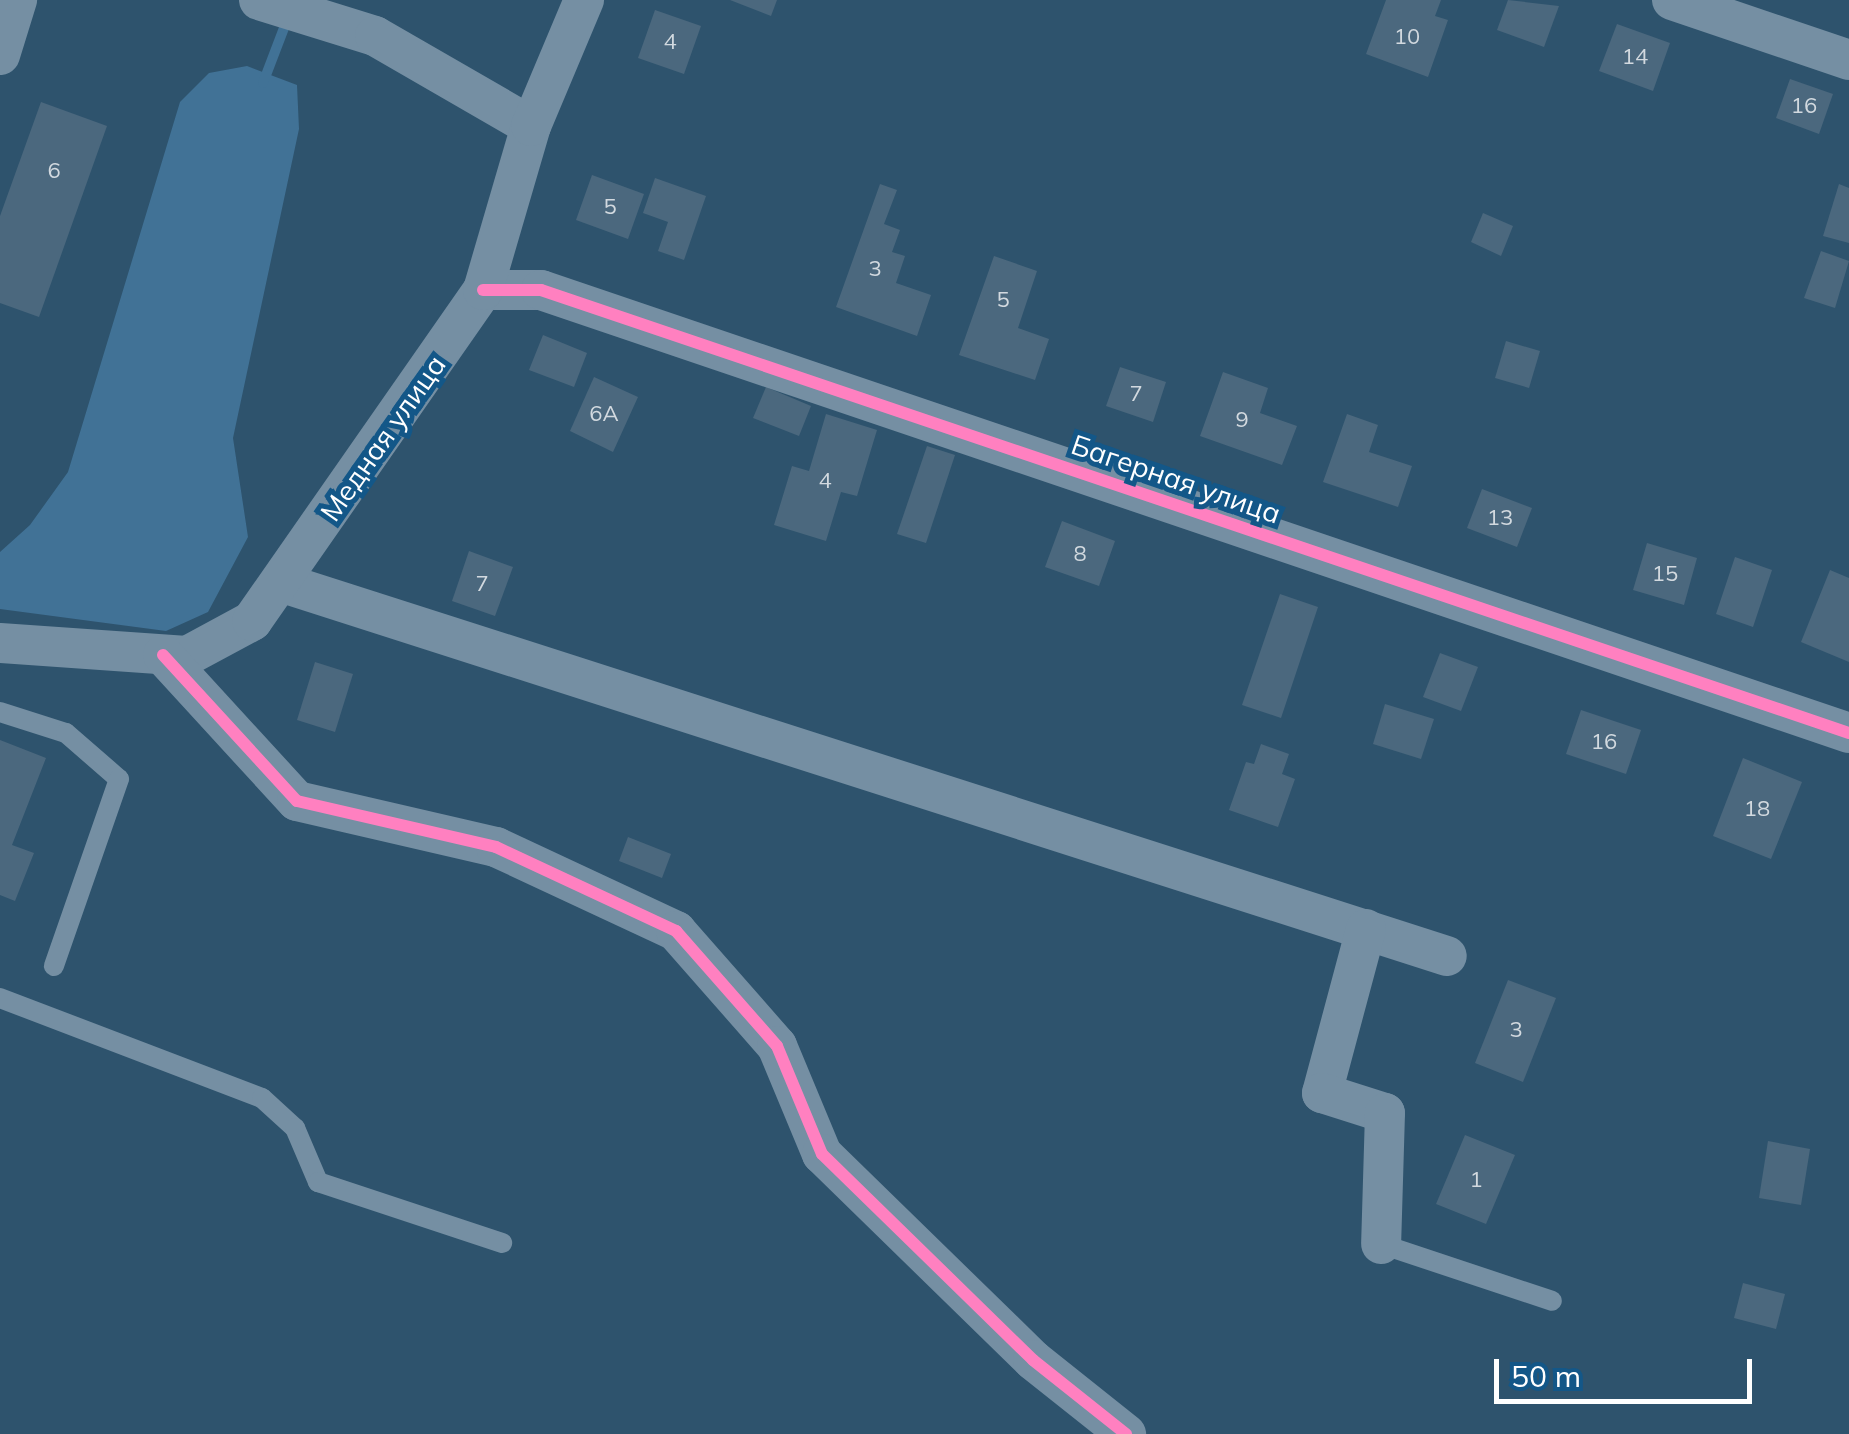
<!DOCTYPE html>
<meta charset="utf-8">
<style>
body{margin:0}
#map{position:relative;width:1849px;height:1434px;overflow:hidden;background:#2e536d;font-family:Mulish,sans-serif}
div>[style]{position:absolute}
.water>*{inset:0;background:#417296}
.stream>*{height:10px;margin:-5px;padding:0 5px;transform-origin:5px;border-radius:5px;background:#417296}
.building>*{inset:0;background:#4b687e}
.service>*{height:20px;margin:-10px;padding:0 10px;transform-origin:10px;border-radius:10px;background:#758fa3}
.minor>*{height:40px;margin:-20px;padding:0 20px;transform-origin:20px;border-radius:20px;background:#758fa3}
.cycleway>*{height:12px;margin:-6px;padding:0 6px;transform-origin:6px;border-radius:6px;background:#ff80c0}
span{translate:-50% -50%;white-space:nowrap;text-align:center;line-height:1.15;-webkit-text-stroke:10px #135788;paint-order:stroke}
.number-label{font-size:22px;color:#d2d9df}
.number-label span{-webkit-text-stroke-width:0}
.street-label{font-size:28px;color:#fff}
.scale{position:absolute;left:1494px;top:1359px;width:258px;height:45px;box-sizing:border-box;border:5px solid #fff;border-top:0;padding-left:12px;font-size:30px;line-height:35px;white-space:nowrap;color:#fff;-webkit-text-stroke:8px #135788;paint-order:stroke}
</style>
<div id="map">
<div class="water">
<div style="clip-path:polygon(247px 66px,297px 85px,299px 129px,233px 438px,248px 537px,208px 612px,166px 631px,0 609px,0 552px,30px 525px,68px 472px,180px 102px,209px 73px)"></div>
</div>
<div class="stream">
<div style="left:263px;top:83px;width:67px;rotate:-69.1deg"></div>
</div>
<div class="building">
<div style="clip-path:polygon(730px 0,777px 0,771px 16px)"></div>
<div style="clip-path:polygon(1386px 0,1441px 0,1435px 16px,1448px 20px,1428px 77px,1366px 54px)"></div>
<div style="clip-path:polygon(1508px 0,1559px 6px,1544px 47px,1497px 30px)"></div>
<div style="clip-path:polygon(655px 10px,701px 26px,684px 74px,638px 58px)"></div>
<div style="clip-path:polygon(1617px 24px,1670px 43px,1653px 91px,1599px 71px)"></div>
<div style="clip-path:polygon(1790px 79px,1833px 94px,1819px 134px,1776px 118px)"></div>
<div style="clip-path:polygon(41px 102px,107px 126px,39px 317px,0 303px,0 216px)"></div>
<div style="clip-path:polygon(592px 175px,644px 194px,628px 239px,576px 220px)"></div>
<div style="clip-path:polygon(655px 178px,706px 196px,684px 260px,658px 251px,668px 222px,643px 213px)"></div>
<div style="clip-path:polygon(880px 184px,897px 190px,884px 224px,900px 230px,892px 252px,905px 256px,896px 283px,931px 295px,917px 336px,836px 307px)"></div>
<div style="clip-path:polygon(1839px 184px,1849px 188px,1849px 243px,1823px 236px)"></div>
<div style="clip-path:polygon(1483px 213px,1513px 226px,1501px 256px,1471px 242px)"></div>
<div style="clip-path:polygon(1821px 251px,1849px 261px,1835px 308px,1804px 298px)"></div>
<div style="clip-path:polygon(994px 256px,1037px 271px,1018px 328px,1049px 339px,1035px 380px,959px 355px)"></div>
<div style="clip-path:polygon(543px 335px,587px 353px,574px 387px,529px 370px)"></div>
<div style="clip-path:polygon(1506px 341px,1540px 351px,1529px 388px,1495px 378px)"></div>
<div style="clip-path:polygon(1120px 367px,1166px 382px,1153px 422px,1106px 406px)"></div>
<div style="clip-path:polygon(1223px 372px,1268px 388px,1260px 413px,1297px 426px,1282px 465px,1200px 436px)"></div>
<div style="clip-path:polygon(594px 377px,638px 397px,613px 452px,570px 431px)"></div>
<div style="clip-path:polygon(766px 387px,811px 406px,799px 436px,753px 418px)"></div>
<div style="clip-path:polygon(826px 414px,877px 430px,857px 496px,841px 492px,826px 541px,774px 525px,792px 466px,809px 471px)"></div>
<div style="clip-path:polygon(1347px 414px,1378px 425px,1369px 452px,1412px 466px,1398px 507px,1323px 482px)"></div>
<div style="clip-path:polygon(927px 446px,955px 455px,926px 543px,897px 534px)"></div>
<div style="clip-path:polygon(1482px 489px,1532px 508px,1517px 547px,1467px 528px)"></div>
<div style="clip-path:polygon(1062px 521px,1115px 541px,1099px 586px,1045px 567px)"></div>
<div style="clip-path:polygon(1647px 543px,1697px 558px,1684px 605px,1633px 590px)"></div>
<div style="clip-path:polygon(469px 551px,513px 567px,495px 616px,452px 601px)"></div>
<div style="clip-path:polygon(1735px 557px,1772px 570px,1753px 627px,1716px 614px)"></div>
<div style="clip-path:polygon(1830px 570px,1849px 578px,1849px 662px,1801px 642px)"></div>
<div style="clip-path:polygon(1280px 594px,1318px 607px,1281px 718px,1242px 705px)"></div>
<div style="clip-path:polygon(1440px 653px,1478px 667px,1461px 711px,1423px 697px)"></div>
<div style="clip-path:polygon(315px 662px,353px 674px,335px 732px,297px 720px)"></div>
<div style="clip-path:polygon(1385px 704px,1434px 719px,1421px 759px,1373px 744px)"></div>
<div style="clip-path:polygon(1581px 710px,1641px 730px,1626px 774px,1566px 754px)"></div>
<div style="clip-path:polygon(0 740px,46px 758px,12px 845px,34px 853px,15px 901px,0 895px)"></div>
<div style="clip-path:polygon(1261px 744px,1289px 754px,1282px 774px,1295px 779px,1278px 827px,1229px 810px,1246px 762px,1254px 764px)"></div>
<div style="clip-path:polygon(1743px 758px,1802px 782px,1771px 859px,1713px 836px)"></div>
<div style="clip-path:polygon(628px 837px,671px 854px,662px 878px,619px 861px)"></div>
<div style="clip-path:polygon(1508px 980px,1556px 998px,1523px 1082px,1475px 1063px)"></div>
<div style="clip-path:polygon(1465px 1135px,1515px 1155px,1486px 1224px,1436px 1204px)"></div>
<div style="clip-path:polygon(1768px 1141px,1810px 1149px,1801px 1205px,1759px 1198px)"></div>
<div style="clip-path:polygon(1743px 1283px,1785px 1294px,1776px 1329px,1734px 1318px)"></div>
</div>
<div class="service">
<div style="left:0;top:712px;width:69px;rotate:17.7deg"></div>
<div style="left:66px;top:733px;width:70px;rotate:41deg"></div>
<div style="left:119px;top:779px;width:198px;rotate:109.2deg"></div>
<div style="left:0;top:998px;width:280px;rotate:20.9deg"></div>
<div style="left:262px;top:1098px;width:45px;rotate:42.3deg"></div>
<div style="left:295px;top:1128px;width:59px;rotate:66.9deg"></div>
<div style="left:318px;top:1182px;width:194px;rotate:18.3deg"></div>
<div style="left:1381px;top:1244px;width:180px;rotate:18.4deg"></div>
</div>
<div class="minor">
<div style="left:259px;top:0;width:121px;rotate:17.2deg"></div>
<div style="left:375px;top:36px;width:180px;rotate:30deg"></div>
<div style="left:1672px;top:0;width:187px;rotate:18.7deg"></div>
<div style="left:0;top:55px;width:58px;rotate:-72.8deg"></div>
<div style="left:483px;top:290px;width:58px"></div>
<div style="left:541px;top:290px;width:1381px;rotate:18.71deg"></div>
<div style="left:283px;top:583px;width:1222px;rotate:17.77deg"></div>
<div style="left:0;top:643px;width:187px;rotate:4deg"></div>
<div style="left:187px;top:656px;width:74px;rotate:-28.3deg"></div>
<div style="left:252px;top:621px;width:404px;rotate:-55.1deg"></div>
<div style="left:483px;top:290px;width:171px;rotate:-73.7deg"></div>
<div style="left:531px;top:126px;width:137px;rotate:-67.2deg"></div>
<div style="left:163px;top:655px;width:198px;rotate:47.5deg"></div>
<div style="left:297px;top:801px;width:204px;rotate:13deg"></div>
<div style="left:496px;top:847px;width:199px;rotate:25deg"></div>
<div style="left:676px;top:931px;width:153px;rotate:48.7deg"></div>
<div style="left:777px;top:1046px;width:117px;rotate:67.4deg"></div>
<div style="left:822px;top:1154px;width:295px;rotate:44.3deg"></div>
<div style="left:1033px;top:1360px;width:119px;rotate:38.5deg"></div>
<div style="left:1366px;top:929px;width:170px;rotate:105deg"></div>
<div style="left:1322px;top:1093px;width:66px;rotate:17.6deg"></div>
<div style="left:1385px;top:1113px;width:131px;rotate:91.7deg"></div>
</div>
<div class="cycleway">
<div style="left:483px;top:290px;width:58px"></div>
<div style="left:541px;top:290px;width:1381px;rotate:18.71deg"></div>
<div style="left:163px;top:655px;width:198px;rotate:47.5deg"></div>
<div style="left:297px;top:801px;width:204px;rotate:13deg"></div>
<div style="left:496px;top:847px;width:199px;rotate:25deg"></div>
<div style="left:676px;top:931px;width:153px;rotate:48.7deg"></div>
<div style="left:777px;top:1046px;width:117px;rotate:67.4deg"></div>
<div style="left:822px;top:1154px;width:295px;rotate:44.3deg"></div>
<div style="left:1033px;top:1360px;width:119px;rotate:38.5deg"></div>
</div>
<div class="number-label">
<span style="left:1407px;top:37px">10</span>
<span style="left:670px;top:42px">4</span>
<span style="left:1635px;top:57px">14</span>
<span style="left:1804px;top:106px">16</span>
<span style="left:54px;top:171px">6</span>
<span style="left:610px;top:207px">5</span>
<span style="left:875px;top:269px">3</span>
<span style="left:1003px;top:300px">5</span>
<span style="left:1136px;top:394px">7</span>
<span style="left:604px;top:414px">6А</span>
<span style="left:1242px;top:420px">9</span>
<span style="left:825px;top:481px">4</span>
<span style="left:1500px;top:518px">13</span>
<span style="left:1080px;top:554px">8</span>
<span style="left:1665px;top:574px">15</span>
<span style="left:482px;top:584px">7</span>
<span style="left:1604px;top:742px">16</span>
<span style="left:1757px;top:809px">18</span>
<span style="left:1516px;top:1030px">3</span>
<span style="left:1476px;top:1180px">1</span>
</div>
<div class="street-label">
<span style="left:383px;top:438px;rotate:-55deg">Медная улица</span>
<span style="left:1176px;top:479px;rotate:19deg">Багерная улица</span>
</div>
<div class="scale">50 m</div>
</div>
